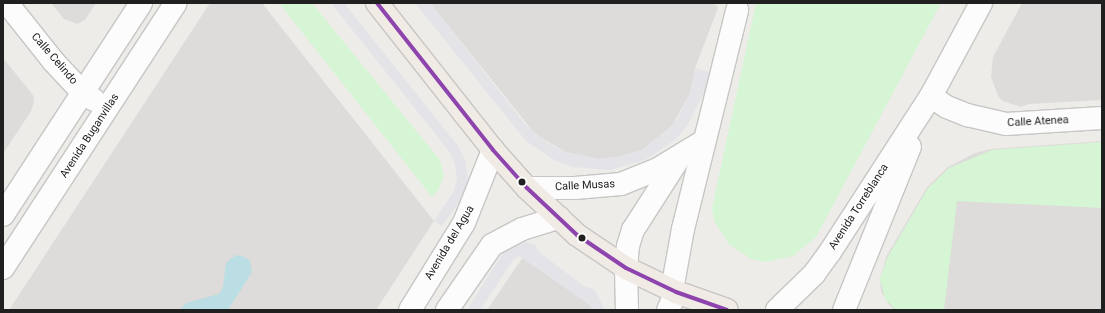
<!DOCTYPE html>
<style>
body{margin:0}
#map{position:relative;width:1105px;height:313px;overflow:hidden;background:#eeece9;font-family:Roboto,sans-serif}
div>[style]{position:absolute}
.residential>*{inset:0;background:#dddcda}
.park>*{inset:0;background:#d5f5d4}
.plaza>*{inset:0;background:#e3e3e8}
.water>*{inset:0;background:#badee3}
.roads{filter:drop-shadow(1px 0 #c7c6c5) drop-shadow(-1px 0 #c7c6c5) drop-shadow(0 1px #c7c6c5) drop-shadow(0 -1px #c7c6c5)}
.minor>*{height:22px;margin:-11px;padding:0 11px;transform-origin:11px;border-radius:11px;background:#fcfcfc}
.major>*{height:22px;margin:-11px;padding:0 11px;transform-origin:11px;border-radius:11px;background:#f1ebe6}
.bus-1>*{height:4px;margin:-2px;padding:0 2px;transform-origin:2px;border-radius:2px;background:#8e44ad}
.dots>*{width:11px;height:11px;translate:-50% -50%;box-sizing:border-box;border:2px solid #fff;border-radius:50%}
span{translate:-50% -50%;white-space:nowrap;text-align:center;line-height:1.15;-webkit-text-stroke:3px #fff;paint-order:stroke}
.street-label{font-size:11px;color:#202020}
.frame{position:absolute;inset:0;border:4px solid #202020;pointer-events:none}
</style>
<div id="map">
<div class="residential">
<div style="clip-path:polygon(51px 3px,96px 3px,85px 20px,77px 24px,64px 19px)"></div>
<div style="clip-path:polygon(210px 3px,262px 3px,434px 221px,376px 310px,9px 310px)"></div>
<div style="clip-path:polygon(430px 3px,714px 3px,718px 8px,695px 68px,690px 93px,672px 126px,642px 150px,617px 157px,599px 159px,566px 152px,536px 135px)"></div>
<div style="clip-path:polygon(1022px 3px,1102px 3px,1102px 100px,1029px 104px,1021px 107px,1003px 101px,998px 96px,991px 77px,993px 57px)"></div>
<div style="clip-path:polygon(3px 58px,33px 95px,34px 102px,31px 111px,3px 154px)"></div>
<div style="clip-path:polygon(1102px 141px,1102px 310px,895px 310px,889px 305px,881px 291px,880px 279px,886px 257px,927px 187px,948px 167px,975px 153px,991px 149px)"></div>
<div style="clip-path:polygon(523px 257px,590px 305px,593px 310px,487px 310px)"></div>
</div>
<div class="park">
<div style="clip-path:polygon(279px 3px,312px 3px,440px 160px,444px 176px,438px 190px,432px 197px)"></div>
<div style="clip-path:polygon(756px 3px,941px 3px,816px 237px,793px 256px,765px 262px,751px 259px,729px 244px,714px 221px,712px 208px)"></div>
<div style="clip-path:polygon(1102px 142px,1102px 208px,957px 201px,944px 310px,896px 310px,885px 299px,880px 279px,887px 258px,928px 188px,949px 168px,992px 150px)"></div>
</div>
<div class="plaza">
<div style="clip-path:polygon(331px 3px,344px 3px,458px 146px,465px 160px,468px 178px,464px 195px,442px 226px,434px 221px,454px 191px,457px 178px,455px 164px,449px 151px)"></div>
<div style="clip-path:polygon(415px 3px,430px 3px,525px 124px,549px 144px,566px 152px,599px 159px,617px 157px,642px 150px,665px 132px,678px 118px,690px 93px,695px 68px,709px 72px,704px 93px,687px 126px,675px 140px,645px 160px,610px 170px,573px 167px,556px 161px,526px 141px)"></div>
<div style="clip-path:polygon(526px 242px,535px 245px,539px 252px,585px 287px,594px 289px,605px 310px,593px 310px,590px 305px,519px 256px,513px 260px,480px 310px,467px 310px,503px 253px,508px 248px)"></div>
</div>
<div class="water">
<div style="clip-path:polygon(236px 255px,245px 257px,250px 261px,252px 272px,228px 310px,179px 310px,186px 303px,219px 294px,223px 287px,226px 263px)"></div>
</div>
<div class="roads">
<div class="minor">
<div style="left:7px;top:3px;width:75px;rotate:51.5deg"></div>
<div style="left:54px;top:62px;width:42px;rotate:46.9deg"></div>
<div style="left:83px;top:93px;width:13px;rotate:32deg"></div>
<div style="left:931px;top:96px;width:19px;rotate:35deg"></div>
<div style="left:947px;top:107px;width:22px;rotate:22deg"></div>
<div style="left:967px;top:115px;width:40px;rotate:13deg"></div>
<div style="left:1006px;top:124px;width:96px;rotate:-3.6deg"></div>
<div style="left:527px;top:188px;width:48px"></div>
<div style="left:575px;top:188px;width:46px;rotate:-5deg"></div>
<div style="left:621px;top:184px;width:40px;rotate:-22deg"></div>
<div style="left:658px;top:169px;width:54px;rotate:-31.3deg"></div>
<div style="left:3px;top:215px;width:253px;rotate:-56.9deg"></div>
<div style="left:3px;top:268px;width:316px;rotate:-56.9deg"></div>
<div style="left:672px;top:290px;width:62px;rotate:-79.8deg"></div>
<div style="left:683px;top:229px;width:226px;rotate:-76.1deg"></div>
<div style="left:410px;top:310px;width:102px;rotate:-58.2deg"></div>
<div style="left:464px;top:223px;width:79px;rotate:-68.3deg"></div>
<div style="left:447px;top:310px;width:79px;rotate:-55.3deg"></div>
<div style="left:492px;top:245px;width:34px;rotate:-28deg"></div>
<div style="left:522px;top:229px;width:39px;rotate:-17deg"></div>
<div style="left:627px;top:310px;width:42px;rotate:-91.4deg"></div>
<div style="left:626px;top:268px;width:22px;rotate:-85deg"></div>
<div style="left:628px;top:246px;width:17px;rotate:-73deg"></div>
<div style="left:633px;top:230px;width:83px;rotate:-57.3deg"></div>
<div style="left:668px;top:310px;width:20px;rotate:-66deg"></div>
<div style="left:777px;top:310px;width:52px;rotate:-44.2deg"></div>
<div style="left:814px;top:274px;width:27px;rotate:-54deg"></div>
<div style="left:830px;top:252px;width:186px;rotate:-57.1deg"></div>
<div style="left:931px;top:96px;width:106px;rotate:-61.7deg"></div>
<div style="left:844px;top:310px;width:176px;rotate:-68deg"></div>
</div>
<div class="major">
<div style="left:377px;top:3px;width:187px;rotate:51.7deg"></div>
<div style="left:493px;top:150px;width:51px;rotate:48.2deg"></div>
<div style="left:527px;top:188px;width:69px;rotate:43.2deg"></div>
<div style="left:577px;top:235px;width:59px;rotate:34deg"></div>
<div style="left:626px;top:268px;width:55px;rotate:25.6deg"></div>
<div style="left:676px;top:292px;width:54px;rotate:19.4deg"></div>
</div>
</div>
<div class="bus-1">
<div style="left:377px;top:3px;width:187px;rotate:51.7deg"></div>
<div style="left:493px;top:150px;width:51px;rotate:48.2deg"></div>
<div style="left:527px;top:188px;width:69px;rotate:43.2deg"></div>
<div style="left:577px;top:235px;width:59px;rotate:34deg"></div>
<div style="left:626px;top:268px;width:55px;rotate:25.6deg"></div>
<div style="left:676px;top:292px;width:54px;rotate:19.4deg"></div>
</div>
<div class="dots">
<div style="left:522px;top:182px;background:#202020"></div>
<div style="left:582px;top:238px;background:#202020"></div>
</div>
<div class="street-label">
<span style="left:54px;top:59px;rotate:49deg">Calle Celindo</span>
<span style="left:1038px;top:122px;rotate:-3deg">Calle Atenea</span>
<span style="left:90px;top:136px;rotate:-57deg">Avenida Buganvillas</span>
<span style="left:585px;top:186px;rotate:-3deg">Calle Musas</span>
<span style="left:859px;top:207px;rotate:-57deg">Avenida Torreblanca</span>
<span style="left:450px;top:243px;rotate:-59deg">Avenida del Agua</span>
</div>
<div class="frame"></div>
</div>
